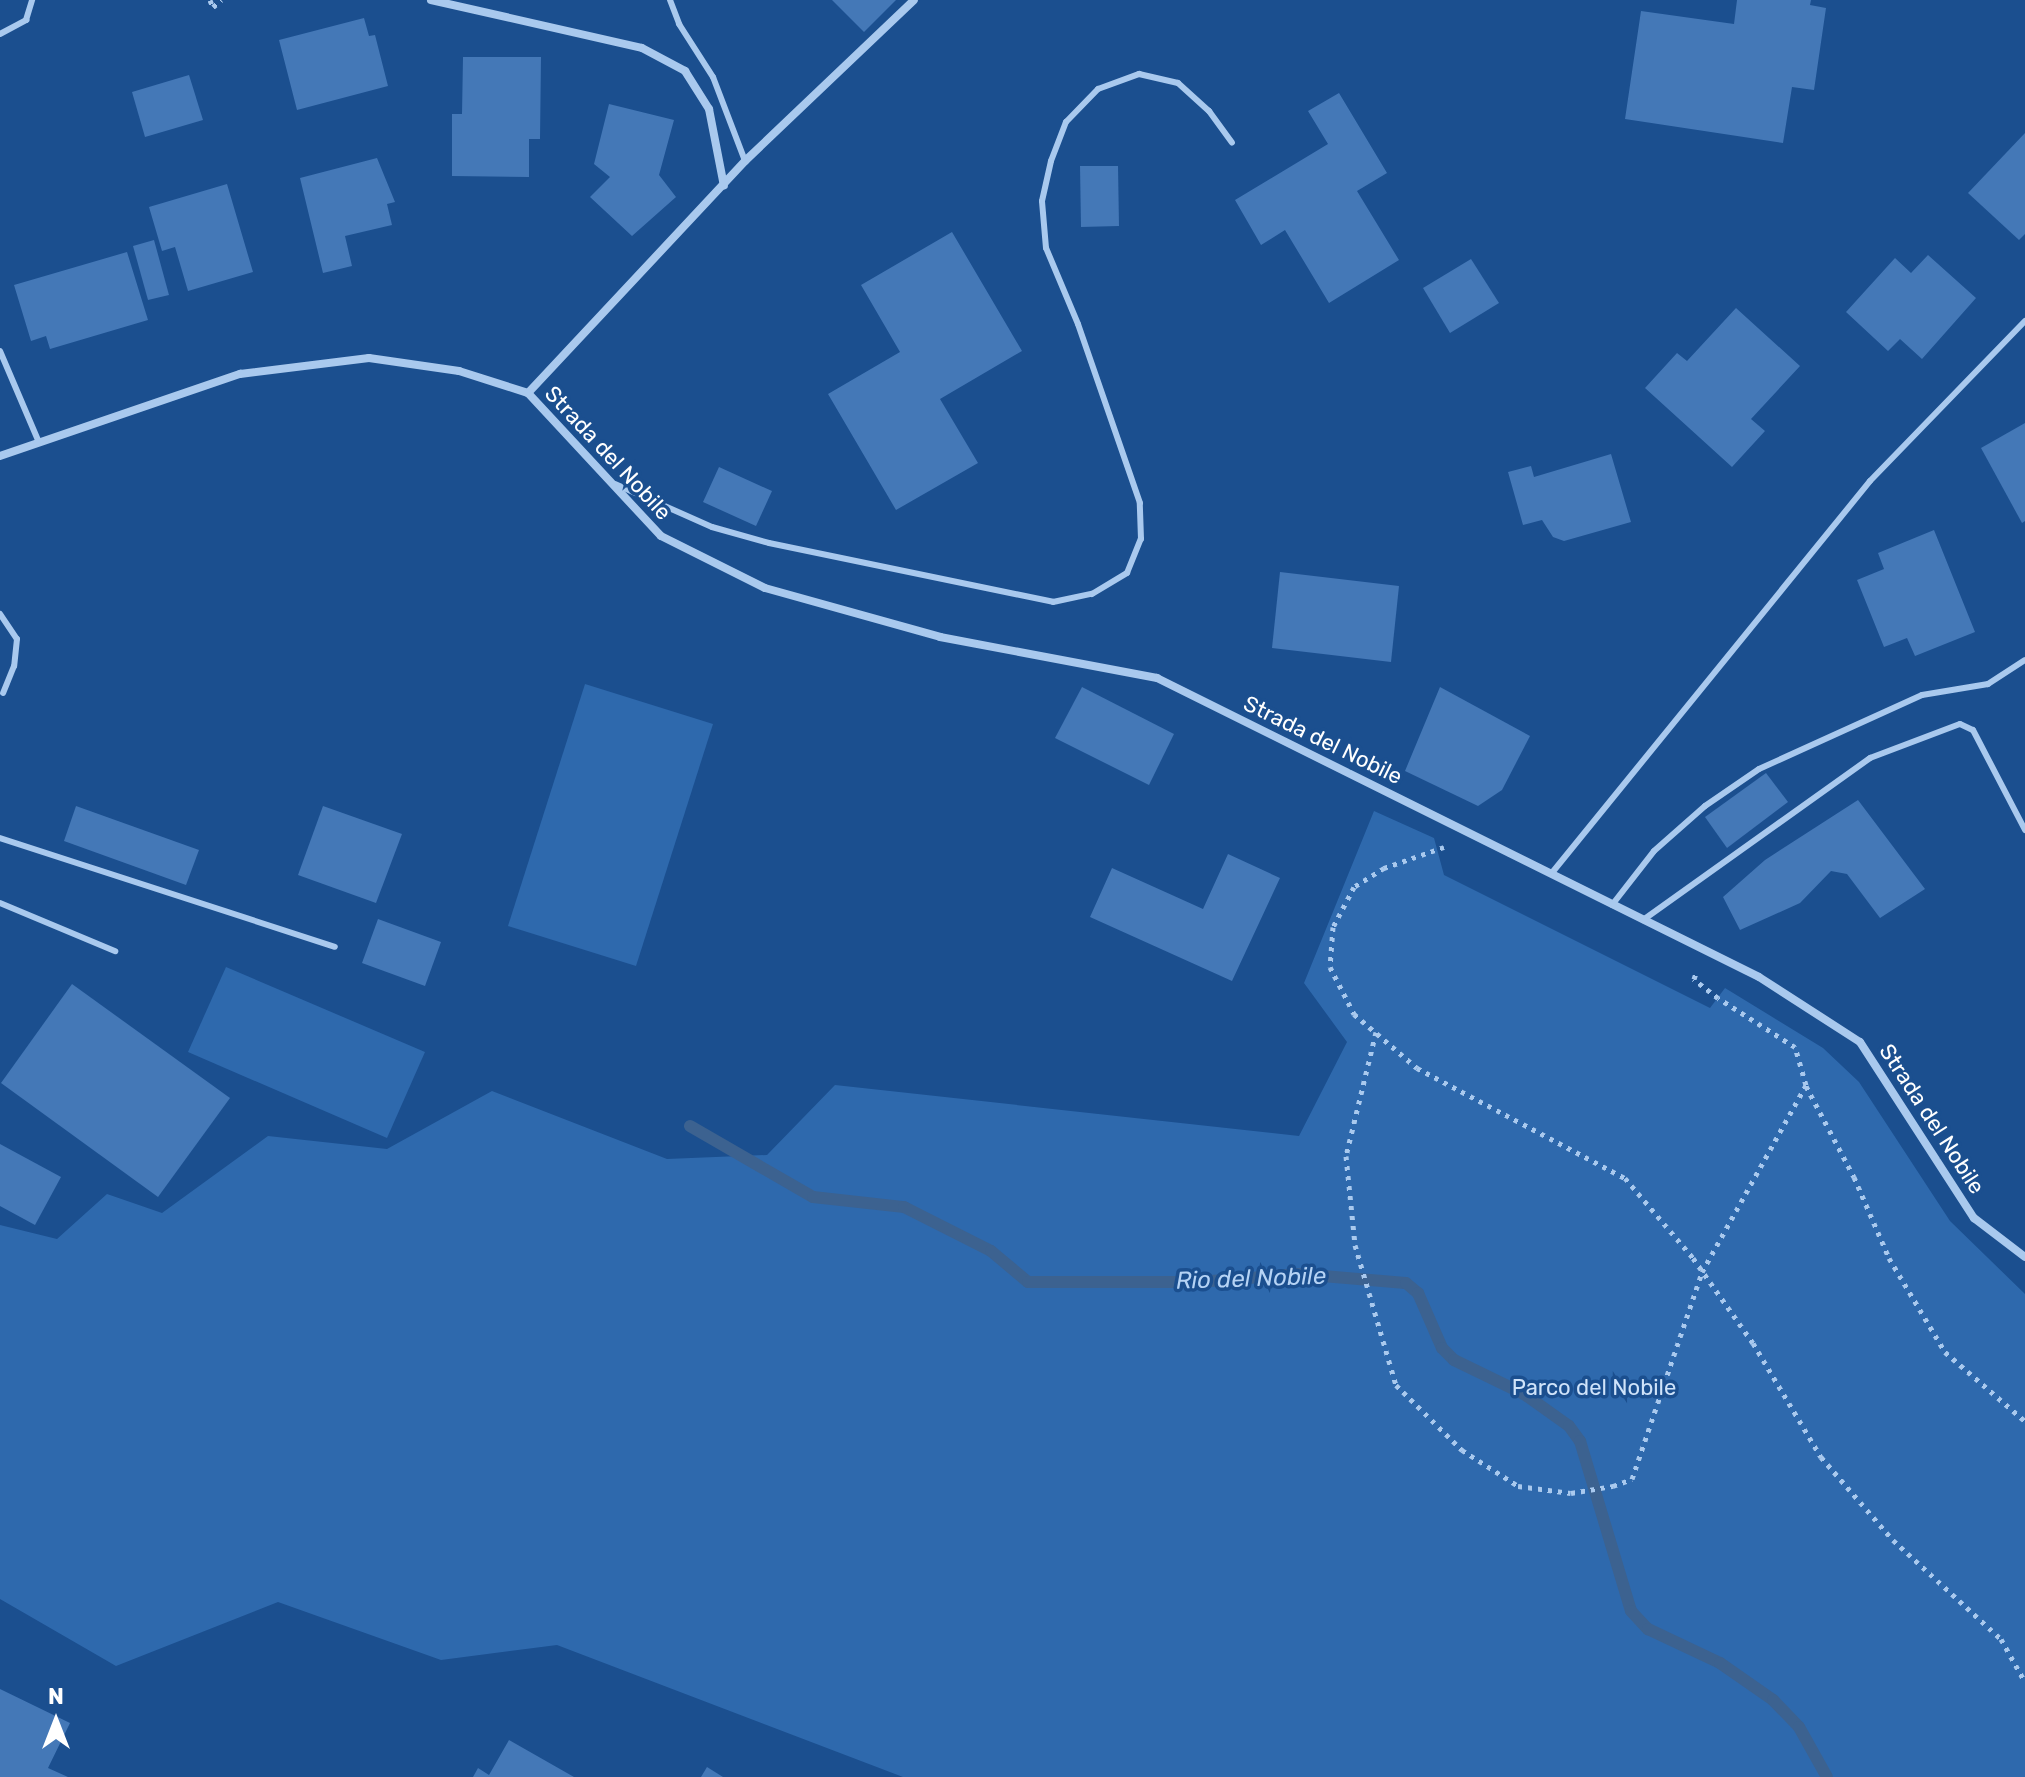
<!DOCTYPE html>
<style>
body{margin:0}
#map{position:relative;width:2025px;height:1777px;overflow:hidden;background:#1b4f8f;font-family:Rubik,sans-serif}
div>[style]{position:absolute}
.green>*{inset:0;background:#2e69ad}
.stream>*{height:12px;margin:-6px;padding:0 6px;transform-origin:6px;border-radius:6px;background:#3c6290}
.building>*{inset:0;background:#4478b7}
.path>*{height:5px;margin-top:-2.5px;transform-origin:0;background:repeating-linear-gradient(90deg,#a9c9ee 0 4px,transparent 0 10px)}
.service>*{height:6px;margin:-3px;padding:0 3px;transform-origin:3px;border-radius:3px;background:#a9c9ee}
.minor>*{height:8px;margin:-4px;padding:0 4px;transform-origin:4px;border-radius:4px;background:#a9c9ee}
span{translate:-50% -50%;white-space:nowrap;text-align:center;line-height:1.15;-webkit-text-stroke:7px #1b4f8f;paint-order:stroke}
.street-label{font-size:22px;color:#fff}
.park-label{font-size:22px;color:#cfe3fa}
.water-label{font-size:24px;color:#b5d3f5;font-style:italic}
.north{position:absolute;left:16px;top:1681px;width:80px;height:80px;-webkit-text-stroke:6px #1b4f8f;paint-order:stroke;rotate:0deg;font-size:22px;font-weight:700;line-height:32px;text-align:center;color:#fff}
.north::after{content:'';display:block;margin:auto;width:28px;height:36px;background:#fff;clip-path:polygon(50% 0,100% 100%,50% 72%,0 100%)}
</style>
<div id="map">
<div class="green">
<div style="clip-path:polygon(585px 684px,713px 724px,636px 966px,508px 926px)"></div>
<div style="clip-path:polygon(1374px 811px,1434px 838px,1444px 875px,1710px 1008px,1725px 988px,1823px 1048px,1859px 1082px,1950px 1221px,2025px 1294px,2025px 1777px,903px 1777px,557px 1645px,441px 1660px,278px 1602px,116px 1666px,0 1599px,0 1225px,57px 1239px,107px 1194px,162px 1213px,268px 1136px,387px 1149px,492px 1091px,667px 1159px,767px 1155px,835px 1085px,1299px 1136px,1347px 1042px,1304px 983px)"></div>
<div style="clip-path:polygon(226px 967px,425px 1052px,387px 1138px,188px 1052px)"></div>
</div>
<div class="stream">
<div style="left:690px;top:1126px;width:142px;rotate:30deg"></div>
<div style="left:813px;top:1197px;width:92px;rotate:6.3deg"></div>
<div style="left:904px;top:1207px;width:97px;rotate:26.8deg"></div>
<div style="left:991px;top:1251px;width:48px;rotate:40deg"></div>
<div style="left:1028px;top:1282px;width:170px"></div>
<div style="left:1198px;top:1282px;width:101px;rotate:-4.5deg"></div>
<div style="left:1299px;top:1274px;width:107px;rotate:4.8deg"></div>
<div style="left:1406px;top:1283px;width:16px;rotate:40deg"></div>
<div style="left:1418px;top:1293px;width:60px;rotate:66.4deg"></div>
<div style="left:1442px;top:1348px;width:17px;rotate:45deg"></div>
<div style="left:1454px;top:1360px;width:78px;rotate:25.9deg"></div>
<div style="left:1524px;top:1394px;width:55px;rotate:35.4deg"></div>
<div style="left:1569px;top:1426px;width:19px;rotate:54deg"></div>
<div style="left:1580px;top:1441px;width:177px;rotate:73.3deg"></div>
<div style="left:1631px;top:1611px;width:25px;rotate:47deg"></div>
<div style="left:1648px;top:1629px;width:80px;rotate:25.3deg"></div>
<div style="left:1720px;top:1663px;width:65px;rotate:34.9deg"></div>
<div style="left:1773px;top:1700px;width:37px;rotate:46deg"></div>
<div style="left:1799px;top:1727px;width:57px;rotate:60.8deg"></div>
</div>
<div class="building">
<div style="clip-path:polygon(832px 0,896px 0,864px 32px)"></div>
<div style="clip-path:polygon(1737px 0,1811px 0,1810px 5px,1826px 8px,1814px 90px,1792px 87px,1783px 143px,1625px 119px,1641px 11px,1734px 24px)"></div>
<div style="clip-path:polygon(364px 18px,369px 36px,375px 35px,388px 86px,297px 110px,279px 40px)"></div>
<div style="clip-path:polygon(463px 57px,541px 57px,540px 139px,529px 139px,529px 177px,452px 176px,452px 114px,462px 114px)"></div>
<div style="clip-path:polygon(189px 75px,203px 120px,145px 137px,132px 92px)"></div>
<div style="clip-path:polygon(1339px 93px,1387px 173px,1357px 191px,1399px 260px,1329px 303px,1285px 230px,1261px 245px,1235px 200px,1328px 144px,1308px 111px)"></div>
<div style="clip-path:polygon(609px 104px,674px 120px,659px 175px,676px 197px,632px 236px,590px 197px,610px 177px,594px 164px)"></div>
<div style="clip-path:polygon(2025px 133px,2025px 234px,2019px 240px,1968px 193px)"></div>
<div style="clip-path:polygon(377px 158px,395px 202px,387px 204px,392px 225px,345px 236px,352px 266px,323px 273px,300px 178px)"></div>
<div style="clip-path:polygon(1080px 166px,1118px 166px,1119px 226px,1081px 227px)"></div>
<div style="clip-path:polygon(227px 184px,253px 272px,188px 291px,175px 247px,162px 251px,149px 207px)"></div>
<div style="clip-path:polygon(952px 232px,1022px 351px,940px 399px,978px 463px,896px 510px,828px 394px,900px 352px,861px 285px)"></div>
<div style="clip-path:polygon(154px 240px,169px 295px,148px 300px,133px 246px)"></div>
<div style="clip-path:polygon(127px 252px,148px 320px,50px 349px,46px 336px,31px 341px,14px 285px)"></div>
<div style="clip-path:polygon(1928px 255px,1976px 298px,1922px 359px,1900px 339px,1888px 351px,1846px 312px,1895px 258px,1911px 273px)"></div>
<div style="clip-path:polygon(1471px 259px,1499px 303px,1450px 333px,1423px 288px)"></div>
<div style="clip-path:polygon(1736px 308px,1800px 366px,1751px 419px,1765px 431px,1732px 467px,1645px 388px,1677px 353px,1687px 361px)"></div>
<div style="clip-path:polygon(2025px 423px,2025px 521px,2022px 523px,1981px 448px)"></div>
<div style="clip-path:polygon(1611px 454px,1631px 522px,1564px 541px,1553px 537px,1542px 520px,1523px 525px,1508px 472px,1531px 466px,1534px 477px)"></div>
<div style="clip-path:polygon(719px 467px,772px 491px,756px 526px,703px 502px)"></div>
<div style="clip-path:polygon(1934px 530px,1975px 632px,1915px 656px,1907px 638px,1884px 647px,1857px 580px,1884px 569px,1878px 553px)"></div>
<div style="clip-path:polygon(1280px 572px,1399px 586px,1391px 662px,1272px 648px)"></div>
<div style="clip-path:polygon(1082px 687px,1174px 734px,1149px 785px,1055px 738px)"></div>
<div style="clip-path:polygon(1440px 687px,1530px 736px,1502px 790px,1478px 806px,1405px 771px)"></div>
<div style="clip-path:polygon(1766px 773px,1788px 802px,1727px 848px,1705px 817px)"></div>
<div style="clip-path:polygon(1858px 800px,1925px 889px,1880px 918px,1847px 874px,1831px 871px,1800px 903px,1740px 930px,1723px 897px,1765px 860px)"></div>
<div style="clip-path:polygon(76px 806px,199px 850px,186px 885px,64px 841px)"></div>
<div style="clip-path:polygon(323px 806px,402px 834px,376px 903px,298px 875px)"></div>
<div style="clip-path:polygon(1228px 854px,1280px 878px,1232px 981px,1090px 917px,1112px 868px,1203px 909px)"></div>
<div style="clip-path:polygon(378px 919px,441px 942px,425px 986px,362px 963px)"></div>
<div style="clip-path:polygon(72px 984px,230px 1098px,158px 1197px,1px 1083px)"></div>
<div style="clip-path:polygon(0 1144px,61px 1177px,35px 1225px,0 1206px)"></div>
<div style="clip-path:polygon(0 1689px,70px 1723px,48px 1768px,68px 1777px,0 1777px)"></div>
<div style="clip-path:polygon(509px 1740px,574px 1777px,473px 1777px,478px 1768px,489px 1775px)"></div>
<div style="clip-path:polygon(707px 1767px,723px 1777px,701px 1777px)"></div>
</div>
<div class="path">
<div style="left:210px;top:0;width:8px;rotate:67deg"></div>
<div style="left:213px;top:7px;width:11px;rotate:-41deg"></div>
<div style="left:1444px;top:847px;width:64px;rotate:160.7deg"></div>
<div style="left:1384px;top:868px;width:36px;rotate:148deg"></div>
<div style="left:1354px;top:887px;width:45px;rotate:117.7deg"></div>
<div style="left:1333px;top:927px;width:40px;rotate:94.3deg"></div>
<div style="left:1330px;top:967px;width:53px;rotate:62.9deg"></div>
<div style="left:1354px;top:1014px;width:83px;rotate:40.6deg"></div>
<div style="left:1417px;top:1068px;width:235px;rotate:27.9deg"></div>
<div style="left:1625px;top:1178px;width:105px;rotate:49.6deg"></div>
<div style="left:1693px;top:1258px;width:104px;rotate:54.8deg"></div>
<div style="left:1753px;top:1343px;width:133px;rotate:59.2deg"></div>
<div style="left:1821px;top:1457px;width:110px;rotate:49.1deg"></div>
<div style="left:1893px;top:1540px;width:147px;rotate:42.5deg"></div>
<div style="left:2001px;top:1639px;width:49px;rotate:60.8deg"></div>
<div style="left:1376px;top:1032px;width:128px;rotate:103.6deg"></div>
<div style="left:1346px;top:1156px;width:89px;rotate:84.2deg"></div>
<div style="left:1355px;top:1245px;width:146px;rotate:73.7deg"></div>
<div style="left:1396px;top:1385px;width:93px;rotate:44.6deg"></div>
<div style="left:1462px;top:1450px;width:67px;rotate:32.7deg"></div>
<div style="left:1518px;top:1486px;width:53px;rotate:7.5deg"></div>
<div style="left:1571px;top:1493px;width:43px;rotate:-9.5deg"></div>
<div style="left:1613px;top:1486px;width:20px;rotate:-20deg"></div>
<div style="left:1632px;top:1479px;width:219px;rotate:-71.3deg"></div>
<div style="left:1702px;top:1272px;width:214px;rotate:-60.9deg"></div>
<div style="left:1806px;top:1085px;width:40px;rotate:-106deg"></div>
<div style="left:1795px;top:1047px;width:91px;rotate:-147.5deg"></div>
<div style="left:1718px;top:998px;width:31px;rotate:-142deg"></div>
<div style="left:1694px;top:979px;width:9px;rotate:-72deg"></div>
<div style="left:1806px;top:1086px;width:103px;rotate:62.2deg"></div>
<div style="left:1854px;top:1177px;width:88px;rotate:66.6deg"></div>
<div style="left:1889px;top:1258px;width:109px;rotate:59.2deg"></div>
<div style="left:1945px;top:1352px;width:106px;rotate:40.8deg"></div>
</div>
<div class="service">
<div style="left:670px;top:0;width:26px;rotate:69deg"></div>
<div style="left:679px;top:24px;width:63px;rotate:57.3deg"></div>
<div style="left:713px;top:77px;width:90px;rotate:69.1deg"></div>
<div style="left:0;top:34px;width:30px;rotate:-28deg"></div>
<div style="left:26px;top:20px;width:21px;rotate:-73deg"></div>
<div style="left:0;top:351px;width:97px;rotate:66.9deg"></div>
<div style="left:615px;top:484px;width:106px;rotate:23.9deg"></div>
<div style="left:712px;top:527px;width:59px;rotate:15.7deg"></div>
<div style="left:769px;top:543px;width:290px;rotate:11.7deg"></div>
<div style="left:1053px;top:602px;width:40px;rotate:-12deg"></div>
<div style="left:1092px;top:594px;width:41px;rotate:-31deg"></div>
<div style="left:1127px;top:573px;width:37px;rotate:-68deg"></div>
<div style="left:1141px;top:539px;width:36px;rotate:-92deg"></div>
<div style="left:1140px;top:503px;width:189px;rotate:-109.1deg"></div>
<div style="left:1078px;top:324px;width:82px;rotate:-112.8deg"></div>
<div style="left:1046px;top:248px;width:47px;rotate:-94.9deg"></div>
<div style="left:1042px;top:201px;width:41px;rotate:-77.3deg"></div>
<div style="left:1051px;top:161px;width:42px;rotate:-69deg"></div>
<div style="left:1066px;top:122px;width:46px;rotate:-45.9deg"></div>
<div style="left:1098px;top:89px;width:44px;rotate:-20.1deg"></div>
<div style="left:1139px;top:74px;width:40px;rotate:13deg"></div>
<div style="left:1178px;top:83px;width:42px;rotate:42.1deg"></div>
<div style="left:1209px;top:111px;width:39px;rotate:54deg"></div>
<div style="left:0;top:614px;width:30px;rotate:56deg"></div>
<div style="left:17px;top:639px;width:27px;rotate:96deg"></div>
<div style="left:14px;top:666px;width:29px;rotate:112deg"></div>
<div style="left:0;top:838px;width:352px;rotate:18deg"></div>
<div style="left:1551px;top:874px;width:506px;rotate:-50.93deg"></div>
<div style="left:1870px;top:481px;width:223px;rotate:-45.9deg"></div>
<div style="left:0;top:903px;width:125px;rotate:22.7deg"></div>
<div style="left:1612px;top:905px;width:68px;rotate:-52.1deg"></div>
<div style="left:1654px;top:851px;width:68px;rotate:-41.4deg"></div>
<div style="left:1705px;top:806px;width:65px;rotate:-34.4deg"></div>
<div style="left:1759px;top:769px;width:179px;rotate:-24.4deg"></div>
<div style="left:1922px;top:695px;width:67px;rotate:-9.5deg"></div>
<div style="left:1988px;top:684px;width:44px;rotate:-33deg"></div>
<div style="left:1643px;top:920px;width:279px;rotate:-35.5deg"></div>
<div style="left:1870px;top:758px;width:96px;rotate:-20.7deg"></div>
<div style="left:1960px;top:724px;width:14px;rotate:25deg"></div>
<div style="left:1973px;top:730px;width:113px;rotate:62.5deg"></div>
</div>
<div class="minor">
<div style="left:431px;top:0;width:216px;rotate:12.8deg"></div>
<div style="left:642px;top:48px;width:49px;rotate:28.1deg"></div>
<div style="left:685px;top:71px;width:45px;rotate:57.7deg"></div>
<div style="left:709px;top:109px;width:78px;rotate:79deg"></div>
<div style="left:528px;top:393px;width:318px;rotate:-46.9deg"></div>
<div style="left:745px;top:161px;width:233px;rotate:-43.6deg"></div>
<div style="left:0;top:456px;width:254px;rotate:-18.9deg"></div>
<div style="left:240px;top:374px;width:130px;rotate:-7.1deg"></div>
<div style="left:369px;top:358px;width:91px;rotate:8.2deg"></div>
<div style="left:459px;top:371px;width:72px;rotate:17.7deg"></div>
<div style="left:528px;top:393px;width:195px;rotate:47.1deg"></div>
<div style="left:661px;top:536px;width:116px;rotate:26.6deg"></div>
<div style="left:765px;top:588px;width:182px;rotate:15.6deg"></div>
<div style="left:940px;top:637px;width:221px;rotate:10.7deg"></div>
<div style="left:1157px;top:678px;width:672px;rotate:26.41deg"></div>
<div style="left:1759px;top:977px;width:120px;rotate:32.8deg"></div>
<div style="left:1860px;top:1042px;width:210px;rotate:57.1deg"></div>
<div style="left:1974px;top:1218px;width:64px;rotate:37.4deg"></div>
</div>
<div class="street-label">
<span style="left:608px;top:453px;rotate:47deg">Strada del Nobile</span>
<span style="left:1323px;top:740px;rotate:26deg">Strada del Nobile</span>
<span style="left:1932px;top:1119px;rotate:57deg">Strada del Nobile</span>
</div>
<div class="park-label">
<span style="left:1594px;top:1388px">Parco del Nobile</span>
</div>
<div class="water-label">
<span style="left:1251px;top:1279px;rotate:-2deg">Rio del Nobile</span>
</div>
<div class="north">N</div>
</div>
